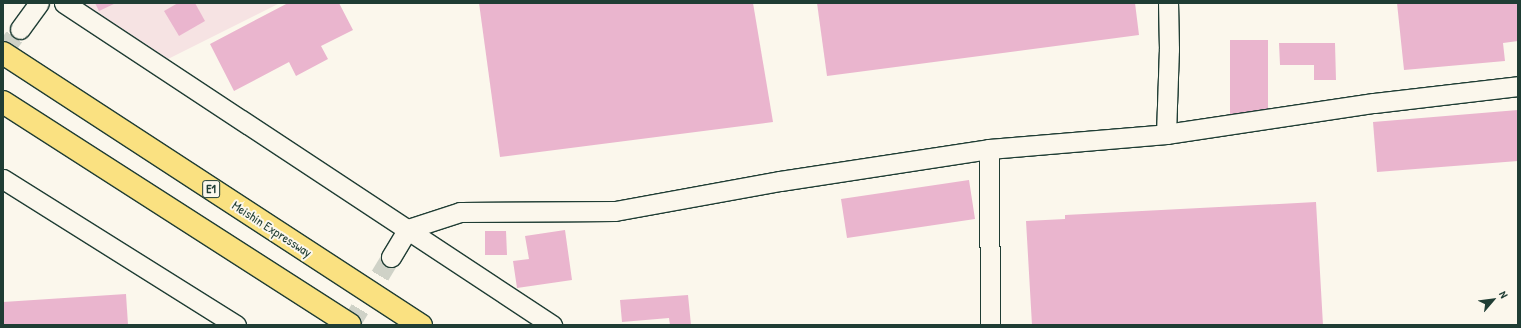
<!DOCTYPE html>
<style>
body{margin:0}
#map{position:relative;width:1521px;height:328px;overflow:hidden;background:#fbf7ec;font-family:"Patrick Hand",sans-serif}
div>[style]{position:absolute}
.built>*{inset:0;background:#f6e3e3}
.building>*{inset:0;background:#eab5ce}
.minor-tunnel>*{height:19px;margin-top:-9.5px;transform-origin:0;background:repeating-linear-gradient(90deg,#cfd2c7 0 19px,transparent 0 29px)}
.roads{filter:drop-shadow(1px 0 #1f3d34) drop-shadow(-1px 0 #1f3d34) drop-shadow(0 1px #1f3d34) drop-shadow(0 -1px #1f3d34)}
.minor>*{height:19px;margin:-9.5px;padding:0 9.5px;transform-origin:9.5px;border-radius:9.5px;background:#fbf7ec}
.motorway>*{height:22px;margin:-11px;padding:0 11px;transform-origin:11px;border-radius:11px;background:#fae181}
span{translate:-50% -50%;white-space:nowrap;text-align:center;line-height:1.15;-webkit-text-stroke:4px #fbf7ec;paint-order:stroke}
.shield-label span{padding:1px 3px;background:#fbf7ec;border:1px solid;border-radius:3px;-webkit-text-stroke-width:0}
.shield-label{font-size:12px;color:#1f3d34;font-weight:700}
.street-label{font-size:13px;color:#1f3d34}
.frame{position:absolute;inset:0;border:4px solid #1f3d34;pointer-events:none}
.north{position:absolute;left:1473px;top:280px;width:40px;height:40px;-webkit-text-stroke:3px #fbf7ec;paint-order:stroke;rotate:62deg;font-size:11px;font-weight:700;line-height:16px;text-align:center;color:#1f3d34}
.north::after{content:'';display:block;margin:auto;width:14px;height:18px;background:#1f3d34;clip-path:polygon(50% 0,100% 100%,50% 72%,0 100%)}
</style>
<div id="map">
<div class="built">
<div style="clip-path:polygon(82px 3px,280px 3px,168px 59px)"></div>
</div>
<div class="building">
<div style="clip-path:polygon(95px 3px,116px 3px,99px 11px)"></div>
<div style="clip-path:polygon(178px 3px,195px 3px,205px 21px,179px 36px,164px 11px)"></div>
<div style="clip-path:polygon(288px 3px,339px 3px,353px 30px,321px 46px,328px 59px,296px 76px,289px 62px,234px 91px,210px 44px)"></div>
<div style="clip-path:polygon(479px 3px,753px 3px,773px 122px,500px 157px)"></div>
<div style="clip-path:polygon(817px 3px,1135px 3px,1139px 35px,827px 76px)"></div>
<div style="clip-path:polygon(1397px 3px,1518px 3px,1518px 41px,1503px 43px,1505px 61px,1404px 70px)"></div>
<div style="clip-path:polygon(1230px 40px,1268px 40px,1268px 114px,1230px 114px)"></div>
<div style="clip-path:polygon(1279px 43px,1335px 43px,1336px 80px,1314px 80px,1314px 65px,1280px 65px)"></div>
<div style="clip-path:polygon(1518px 110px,1518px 161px,1377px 172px,1373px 122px)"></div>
<div style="clip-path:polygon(969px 180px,975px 219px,847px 238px,841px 199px)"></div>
<div style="clip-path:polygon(1316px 202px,1323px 325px,1032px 325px,1026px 221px,1065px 219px,1065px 215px)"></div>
<div style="clip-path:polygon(565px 230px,572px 280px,517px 288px,513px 261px,529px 259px,525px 236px)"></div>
<div style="clip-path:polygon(485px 231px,506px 231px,507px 255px,485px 255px)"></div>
<div style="clip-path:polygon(126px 294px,128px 325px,3px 325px,3px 302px)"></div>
<div style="clip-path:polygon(688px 295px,691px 325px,670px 325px,669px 318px,622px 322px,620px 300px)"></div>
</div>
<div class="minor-tunnel">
<div style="left:3px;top:52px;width:29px;rotate:-54deg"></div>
<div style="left:350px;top:325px;width:79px;rotate:-58.9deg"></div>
</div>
<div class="roads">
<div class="minor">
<div style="left:64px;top:3px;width:585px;rotate:33.42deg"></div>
<div style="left:20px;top:29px;width:32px;rotate:-54deg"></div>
<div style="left:1166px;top:134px;width:85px;rotate:-88deg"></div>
<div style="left:1169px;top:49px;width:46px;rotate:-91.2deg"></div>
<div style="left:989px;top:149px;width:176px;rotate:89.7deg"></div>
<div style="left:3px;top:179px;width:275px;rotate:32.1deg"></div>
<div style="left:391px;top:257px;width:33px;rotate:-59deg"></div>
<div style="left:408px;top:229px;width:55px;rotate:-18.1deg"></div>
<div style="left:460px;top:212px;width:155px;rotate:-0.4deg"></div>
<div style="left:615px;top:211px;width:168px;rotate:-10.3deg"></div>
<div style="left:780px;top:181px;width:211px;rotate:-8.7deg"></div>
<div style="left:989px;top:149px;width:178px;rotate:-4.8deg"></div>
<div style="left:1166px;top:134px;width:210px;rotate:-8.5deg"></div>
<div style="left:1374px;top:103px;width:145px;rotate:-6.7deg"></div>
</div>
<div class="motorway">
<div style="left:3px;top:53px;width:499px;rotate:33.1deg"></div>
<div style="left:3px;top:102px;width:412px;rotate:32.7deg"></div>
</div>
</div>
<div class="shield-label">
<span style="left:211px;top:189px">E1</span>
</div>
<div class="street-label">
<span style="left:272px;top:229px;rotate:33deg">Meishin Expressway</span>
</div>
<div class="frame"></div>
<div class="north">N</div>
</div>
